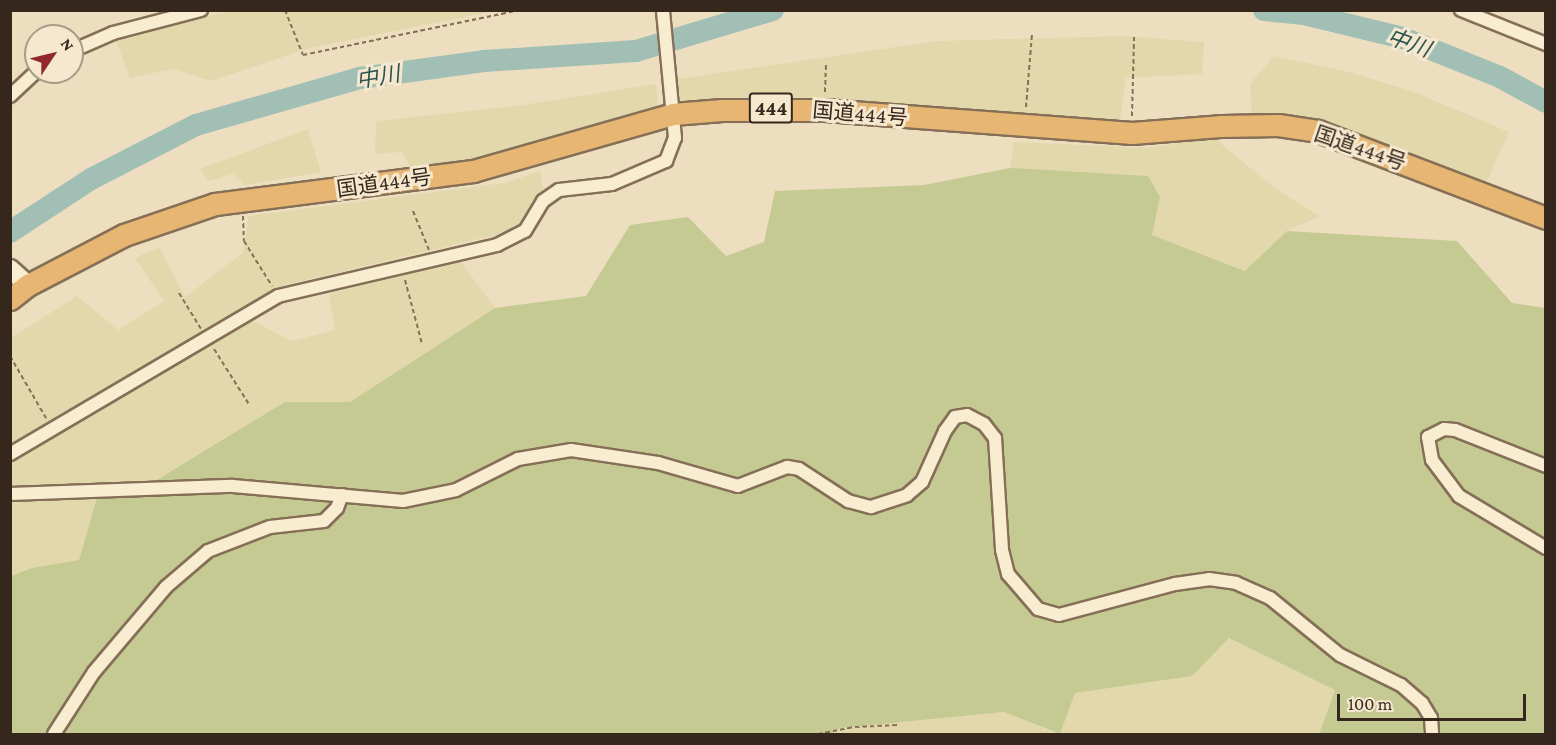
<!DOCTYPE html>
<meta charset="utf-8">
<style>
body{margin:0}
#map{position:relative;width:1556px;height:745px;overflow:hidden;background:#eddebf;font-family:"Crimson Pro","Noto Sans JP",serif}
div>[style]{position:absolute}
.farmland>*{inset:0;background:#e2d8ac}
.green>*{inset:0;background:#c5ca93}
.river>*{height:22px;margin:-11px;padding:0 11px;transform-origin:11px;border-radius:11px;background:#a2bfb5}
.path>*{height:2px;margin-top:-1px;transform-origin:0;background:repeating-linear-gradient(90deg,#856f57 0 4.5px,transparent 0 7.5px)}
.roads{filter:drop-shadow(2px 0 #856f57) drop-shadow(-2px 0 #856f57) drop-shadow(0 2px #856f57) drop-shadow(0 -2px #856f57)}
.minor>*{height:12px;margin:-6px;padding:0 6px;transform-origin:6px;border-radius:6px;background:#f8ecd1}
.secondary>*{height:18px;margin:-9px;padding:0 9px;transform-origin:9px;border-radius:9px;background:#f8ecd1}
.trunk>*{height:21px;margin:-10.5px;padding:0 10.5px;transform-origin:10.5px;border-radius:10.5px;background:#e7b672}
span{translate:-50% -50%;white-space:nowrap;text-align:center;line-height:1.15;-webkit-text-stroke:6px #f5e8ce;paint-order:stroke}
.shield-label span{padding:2px 4px;background:#f5e8ce;border:2px solid;border-radius:4px;-webkit-text-stroke-width:0}
.shield-label{font-size:20px;color:#35271c;font-weight:700}
.street-label{font-size:21px;color:#35271c}
.water-label{font-size:22px;color:#2b5451;font-style:italic}
.frame{position:absolute;inset:0;border:12px solid #35271c;pointer-events:none}
.north{position:absolute;left:24px;top:24px;width:60px;height:60px;box-sizing:border-box;background:#f5e8ce;border:2px solid #a89b87;border-radius:50%;rotate:55deg;font-size:16px;font-weight:700;line-height:24px;text-align:center;color:#35271c}
.north::after{content:'';display:block;margin:auto;width:21px;height:27px;background:#93282c;clip-path:polygon(50% 0,100% 100%,50% 72%,0 100%)}
.scale{position:absolute;left:1337px;top:694px;width:189px;height:27px;box-sizing:border-box;border:3px solid #35271c;border-top:0;padding-left:8px;font-size:18px;line-height:21px;white-space:nowrap;color:#35271c;-webkit-text-stroke:4px #f5e8ce;paint-order:stroke}
</style>
<div id="map">
<div class="farmland">
<div style="clip-path:polygon(231px 11px,495px 11px,309px 48px,211px 81px,172px 69px,130px 78px,115px 38px)"></div>
<div style="clip-path:polygon(1124px 36px,1204px 42px,1202px 74px,1126px 78px,1119px 125px,827px 99px,745px 98px,682px 108px,677px 79px,937px 41px)"></div>
<div style="clip-path:polygon(1274px 56px,1349px 72px,1414px 92px,1509px 132px,1485px 185px,1325px 122px,1252px 117px,1250px 84px)"></div>
<div style="clip-path:polygon(656px 84px,658px 107px,476px 161px,412px 170px,402px 152px,375px 154px,376px 121px,523px 105px)"></div>
<div style="clip-path:polygon(308px 129px,321px 172px,245px 185px,233px 174px,209px 181px,200px 169px)"></div>
<div style="clip-path:polygon(1214px 138px,1276px 189px,1320px 216px,1287px 231px,1246px 271px,1152px 235px,1160px 197px,1010px 168px,1014px 142px,1149px 148px)"></div>
<div style="clip-path:polygon(540px 171px,544px 194px,521px 229px,285px 285px,11px 444px,11px 338px,77px 296px,118px 330px,164px 301px,135px 258px,159px 247px,185px 297px,243px 253px,249px 216px,504px 183px)"></div>
<div style="clip-path:polygon(460px 261px,495px 308px,350px 402px,285px 402px,155px 481px,98px 498px,79px 560px,32px 568px,11px 576px,10px 460px,251px 320px,291px 341px,335px 330px,329px 294px)"></div>
<div style="clip-path:polygon(1229px 638px,1335px 690px,1319px 734px,1060px 734px,1075px 693px,1191px 676px)"></div>
<div style="clip-path:polygon(1004px 712px,1057px 734px,831px 734px,840px 728px)"></div>
</div>
<div class="green">
<div style="clip-path:polygon(1010px 168px,1148px 176px,1160px 197px,1152px 235px,1245px 271px,1287px 231px,1457px 241px,1512px 303px,1545px 308px,1545px 734px,1319px 734px,1335px 690px,1229px 638px,1192px 676px,1075px 693px,1060px 734px,1004px 712px,840px 728px,831px 734px,11px 734px,11px 576px,32px 568px,79px 560px,97px 498px,155px 481px,285px 402px,350px 402px,495px 308px,586px 296px,630px 225px,688px 217px,726px 256px,764px 242px,775px 191px,924px 185px)"></div>
</div>
<div class="river">
<div style="left:1264px;top:10px;width:40px;rotate:5.7deg"></div>
<div style="left:1304px;top:14px;width:102px;rotate:13.6deg"></div>
<div style="left:1403px;top:38px;width:105px;rotate:21.9deg"></div>
<div style="left:1500px;top:77px;width:52px;rotate:28.5deg"></div>
<div style="left:10px;top:232px;width:97px;rotate:-33.2deg"></div>
<div style="left:91px;top:179px;width:118px;rotate:-27.2deg"></div>
<div style="left:196px;top:125px;width:171px;rotate:-16deg"></div>
<div style="left:360px;top:78px;width:125px;rotate:-7.8deg"></div>
<div style="left:484px;top:61px;width:152px;rotate:-3.8deg"></div>
<div style="left:636px;top:51px;width:143px;rotate:-16.7deg"></div>
</div>
<div class="path">
<div style="left:285px;top:10px;width:48px;rotate:68.2deg"></div>
<div style="left:303px;top:55px;width:223px;rotate:-11.7deg"></div>
<div style="left:825px;top:92px;width:28px;rotate:-88deg"></div>
<div style="left:1026px;top:107px;width:73px;rotate:-85.3deg"></div>
<div style="left:1132px;top:116px;width:79px;rotate:-88.5deg"></div>
<div style="left:413px;top:211px;width:42px;rotate:67.7deg"></div>
<div style="left:243px;top:216px;width:25px;rotate:88deg"></div>
<div style="left:244px;top:241px;width:53px;rotate:58.1deg"></div>
<div style="left:405px;top:280px;width:66px;rotate:75.1deg"></div>
<div style="left:179px;top:293px;width:42px;rotate:58.6deg"></div>
<div style="left:214px;top:349px;width:67px;rotate:57.7deg"></div>
<div style="left:10px;top:356px;width:72px;rotate:59.9deg"></div>
<div style="left:818px;top:734px;width:38px;rotate:-11deg"></div>
<div style="left:855px;top:727px;width:43px;rotate:-2.7deg"></div>
</div>
<div class="roads">
<div class="minor">
<div style="left:1461px;top:10px;width:92px;rotate:21.8deg"></div>
<div style="left:72px;top:51px;width:45px;rotate:-23.7deg"></div>
<div style="left:113px;top:33px;width:91px;rotate:-14.6deg"></div>
<div style="left:10px;top:96px;width:35px;rotate:-43deg"></div>
<div style="left:10px;top:454px;width:311px;rotate:-30.5deg"></div>
<div style="left:278px;top:296px;width:225px;rotate:-13.1deg"></div>
<div style="left:497px;top:245px;width:31px;rotate:-27deg"></div>
<div style="left:525px;top:231px;width:35px;rotate:-59deg"></div>
<div style="left:543px;top:201px;width:19px;rotate:-35deg"></div>
<div style="left:559px;top:190px;width:53px;rotate:-6.5deg"></div>
<div style="left:612px;top:184px;width:59px;rotate:-23.1deg"></div>
<div style="left:666px;top:161px;width:25px;rotate:-69deg"></div>
<div style="left:675px;top:138px;width:129px;rotate:-95.4deg"></div>
<div style="left:1546px;top:466px;width:98px;rotate:-158.4deg"></div>
<div style="left:1455px;top:430px;width:11px;rotate:-175deg"></div>
<div style="left:1444px;top:429px;width:18px;rotate:153deg"></div>
<div style="left:1428px;top:437px;width:23px;rotate:80deg"></div>
<div style="left:1432px;top:460px;width:45px;rotate:53.1deg"></div>
<div style="left:1459px;top:496px;width:101px;rotate:30.9deg"></div>
<div style="left:10px;top:494px;width:223px;rotate:-2.1deg"></div>
<div style="left:233px;top:486px;width:171px;rotate:5deg"></div>
<div style="left:403px;top:501px;width:54px;rotate:-11.7deg"></div>
<div style="left:456px;top:490px;width:69px;rotate:-26.6deg"></div>
<div style="left:518px;top:459px;width:54px;rotate:-9.6deg"></div>
<div style="left:571px;top:450px;width:88px;rotate:8.5deg"></div>
<div style="left:658px;top:463px;width:83px;rotate:16deg"></div>
<div style="left:738px;top:486px;width:53px;rotate:-21.2deg"></div>
<div style="left:787px;top:467px;width:12px;rotate:9deg"></div>
<div style="left:799px;top:469px;width:59px;rotate:33.1deg"></div>
<div style="left:848px;top:501px;width:24px;rotate:15deg"></div>
<div style="left:871px;top:507px;width:38px;rotate:-18deg"></div>
<div style="left:907px;top:495px;width:20px;rotate:-41deg"></div>
<div style="left:922px;top:482px;width:56px;rotate:-65.7deg"></div>
<div style="left:945px;top:431px;width:17px;rotate:-54deg"></div>
<div style="left:955px;top:417px;width:12px;rotate:-9deg"></div>
<div style="left:967px;top:415px;width:19px;rotate:28deg"></div>
<div style="left:984px;top:424px;width:18px;rotate:52deg"></div>
<div style="left:995px;top:438px;width:112px;rotate:86.4deg"></div>
<div style="left:1002px;top:550px;width:25px;rotate:76deg"></div>
<div style="left:1008px;top:574px;width:46px;rotate:49.4deg"></div>
<div style="left:1038px;top:609px;width:22px;rotate:16deg"></div>
<div style="left:1059px;top:615px;width:120px;rotate:-15deg"></div>
<div style="left:1175px;top:584px;width:34px;rotate:-8deg"></div>
<div style="left:1209px;top:579px;width:27px;rotate:8deg"></div>
<div style="left:1236px;top:583px;width:37px;rotate:24deg"></div>
<div style="left:1270px;top:598px;width:90px;rotate:39.2deg"></div>
<div style="left:1340px;top:655px;width:68px;rotate:26.2deg"></div>
<div style="left:1401px;top:685px;width:28px;rotate:41deg"></div>
<div style="left:1422px;top:703px;width:17px;rotate:59deg"></div>
<div style="left:1431px;top:718px;width:16px;rotate:86deg"></div>
<div style="left:54px;top:734px;width:74px;rotate:-57.2deg"></div>
<div style="left:94px;top:672px;width:111px;rotate:-49.7deg"></div>
<div style="left:166px;top:587px;width:55px;rotate:-40.6deg"></div>
<div style="left:208px;top:551px;width:66px;rotate:-21.2deg"></div>
<div style="left:270px;top:527px;width:54px;rotate:-6.3deg"></div>
<div style="left:324px;top:521px;width:18px;rotate:-45deg"></div>
<div style="left:337px;top:508px;width:14px;rotate:-69deg"></div>
</div>
<div class="secondary">
<div style="left:10px;top:269px;width:24px;rotate:42deg"></div>
</div>
<div class="trunk">
<div style="left:10px;top:299px;width:23px;rotate:-38deg"></div>
<div style="left:28px;top:285px;width:108px;rotate:-27.5deg"></div>
<div style="left:124px;top:235px;width:96px;rotate:-18.8deg"></div>
<div style="left:215px;top:204px;width:260px;rotate:-7.3deg"></div>
<div style="left:473px;top:171px;width:208px;rotate:-15.9deg"></div>
<div style="left:673px;top:114px;width:49px;rotate:-4.7deg"></div>
<div style="left:722px;top:110px;width:103px"></div>
<div style="left:825px;top:110px;width:308px;rotate:4.3deg"></div>
<div style="left:1132px;top:133px;width:88px;rotate:-4.5deg"></div>
<div style="left:1220px;top:126px;width:58px;rotate:-1deg"></div>
<div style="left:1278px;top:125px;width:40px;rotate:8.5deg"></div>
<div style="left:1318px;top:131px;width:244px;rotate:20.9deg"></div>
</div>
</div>
<div class="shield-label">
<span style="left:771px;top:108px">444</span>
</div>
<div class="street-label">
<span style="left:860px;top:114px;rotate:5deg">国道444号</span>
<span style="left:1360px;top:148px;rotate:19deg">国道444号</span>
<span style="left:384px;top:183px;rotate:-8deg">国道444号</span>
</div>
<div class="water-label">
<span style="left:1409px;top:43px;rotate:19deg">中川</span>
<span style="left:378px;top:77px;rotate:-10deg">中川</span>
</div>
<div class="frame"></div>
<div class="north">N</div>
<div class="scale">100 m</div>
</div>
